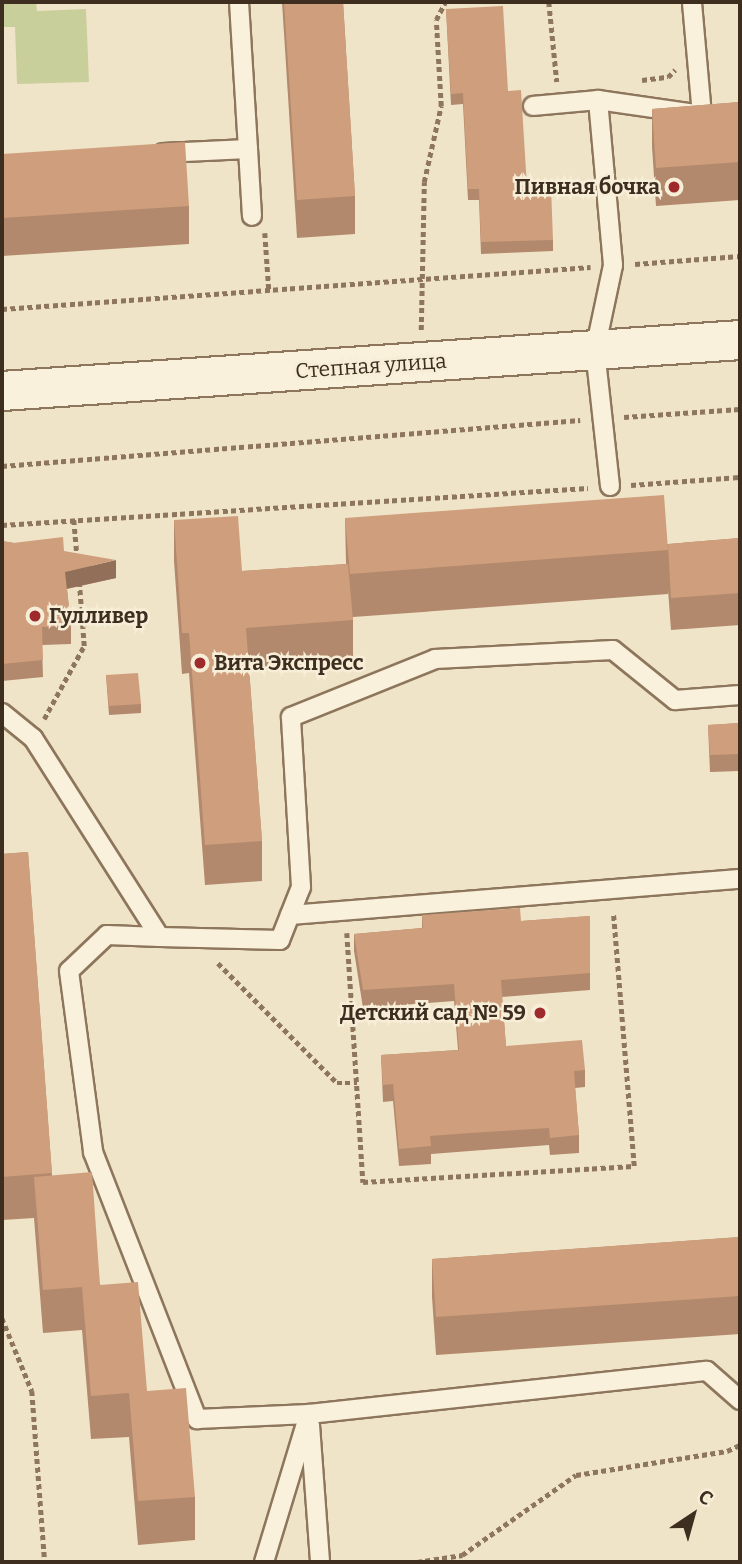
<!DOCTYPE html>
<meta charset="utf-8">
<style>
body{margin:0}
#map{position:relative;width:742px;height:1564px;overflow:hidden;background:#f0e4c8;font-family:Bitter,serif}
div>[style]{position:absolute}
.green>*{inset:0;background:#c9cf9b}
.path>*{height:4.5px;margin-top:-2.25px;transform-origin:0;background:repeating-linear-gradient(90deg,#8d765c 0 5px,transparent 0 8.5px)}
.roads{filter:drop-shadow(2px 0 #8d765c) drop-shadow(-2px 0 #8d765c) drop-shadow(0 2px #8d765c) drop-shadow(0 -2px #8d765c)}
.service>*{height:18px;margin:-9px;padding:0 9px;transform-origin:9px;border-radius:9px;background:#faf1dc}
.tertiary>*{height:38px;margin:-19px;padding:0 19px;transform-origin:19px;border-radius:19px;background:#faf1dc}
.wall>*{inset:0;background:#b2896c}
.shaded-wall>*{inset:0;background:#916f58}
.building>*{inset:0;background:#cf9f7d}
.dots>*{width:19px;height:19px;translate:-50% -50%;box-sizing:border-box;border:4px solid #f7eed8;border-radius:50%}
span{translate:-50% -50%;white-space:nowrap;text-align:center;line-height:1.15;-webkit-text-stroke:5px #f7eed8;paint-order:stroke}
.poi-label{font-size:21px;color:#3d2e20;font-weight:700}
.right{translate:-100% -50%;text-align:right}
.left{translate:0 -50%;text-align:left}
.street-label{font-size:21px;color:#3d2e20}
.frame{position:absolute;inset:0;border:4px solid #3d2e20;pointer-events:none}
.north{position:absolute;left:658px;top:1480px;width:70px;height:70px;-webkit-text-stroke:5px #f7eed8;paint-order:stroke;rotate:36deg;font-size:19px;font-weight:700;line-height:28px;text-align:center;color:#3d2e20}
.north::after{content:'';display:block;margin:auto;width:24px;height:32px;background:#3d2e20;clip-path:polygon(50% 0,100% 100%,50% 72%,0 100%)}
</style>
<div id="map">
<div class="green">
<div style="clip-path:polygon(2px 2px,36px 2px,37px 11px,86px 9px,89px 82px,17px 84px,15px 27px,2px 27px)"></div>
</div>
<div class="path">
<div style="left:549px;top:2px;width:80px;rotate:84.3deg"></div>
<div style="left:642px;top:80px;width:26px;rotate:-7deg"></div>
<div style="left:668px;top:77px;width:10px;rotate:-45deg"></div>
<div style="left:265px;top:233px;width:57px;rotate:86deg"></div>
<div style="left:635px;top:264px;width:105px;rotate:-4.4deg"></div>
<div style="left:2px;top:309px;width:590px;rotate:-4.08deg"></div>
<div style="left:421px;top:330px;width:148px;rotate:-88.8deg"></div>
<div style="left:424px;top:182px;width:78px;rotate:-77.4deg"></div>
<div style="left:441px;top:106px;width:86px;rotate:-93.3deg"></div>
<div style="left:436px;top:20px;width:20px;rotate:-63deg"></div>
<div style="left:624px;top:417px;width:116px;rotate:-3.9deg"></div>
<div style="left:2px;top:466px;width:580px;rotate:-4.55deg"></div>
<div style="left:631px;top:485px;width:109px;rotate:-4.2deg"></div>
<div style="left:74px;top:520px;width:38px;rotate:85deg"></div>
<div style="left:2px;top:525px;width:587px;rotate:-3.61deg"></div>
<div style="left:44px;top:719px;width:83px;rotate:-61.3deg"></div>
<div style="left:84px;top:646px;width:65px;rotate:-94.4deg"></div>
<div style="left:347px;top:933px;width:250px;rotate:86.3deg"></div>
<div style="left:363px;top:1182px;width:271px;rotate:-3.4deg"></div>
<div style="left:634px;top:1166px;width:254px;rotate:-94.7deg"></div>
<div style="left:218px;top:963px;width:169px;rotate:45.2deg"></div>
<div style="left:337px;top:1083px;width:20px"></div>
<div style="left:2px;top:1318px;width:79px;rotate:67.7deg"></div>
<div style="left:32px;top:1391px;width:171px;rotate:85.7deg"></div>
<div style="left:417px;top:1562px;width:46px;rotate:-8.8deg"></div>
<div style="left:462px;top:1555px;width:139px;rotate:-35.1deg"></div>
<div style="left:576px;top:1475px;width:153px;rotate:-9deg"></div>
<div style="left:727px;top:1451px;width:14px;rotate:-25deg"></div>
</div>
<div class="roads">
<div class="service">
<div style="left:533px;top:106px;width:65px;rotate:-5.3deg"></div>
<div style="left:248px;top:149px;width:67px;rotate:86.6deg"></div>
<div style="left:163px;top:153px;width:85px;rotate:-2.7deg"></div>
<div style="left:248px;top:149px;width:147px;rotate:-93.5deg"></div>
<div style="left:610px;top:486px;width:137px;rotate:-96.3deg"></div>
<div style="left:595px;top:350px;width:87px;rotate:-78deg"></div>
<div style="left:613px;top:265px;width:166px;rotate:-95.2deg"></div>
<div style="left:598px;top:100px;width:105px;rotate:8.2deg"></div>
<div style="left:702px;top:115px;width:113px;rotate:-95.1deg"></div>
<div style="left:2px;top:713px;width:40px;rotate:39deg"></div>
<div style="left:33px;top:738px;width:236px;rotate:57.5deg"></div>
<div style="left:160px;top:937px;width:120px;rotate:1.4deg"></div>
<div style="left:280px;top:940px;width:57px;rotate:-68.4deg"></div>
<div style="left:301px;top:887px;width:170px;rotate:-93.4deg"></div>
<div style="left:291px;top:717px;width:155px;rotate:-21.9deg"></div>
<div style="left:435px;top:659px;width:178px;rotate:-2.9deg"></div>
<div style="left:613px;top:650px;width:80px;rotate:38.9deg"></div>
<div style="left:675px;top:700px;width:65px;rotate:-4.4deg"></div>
<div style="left:290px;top:915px;width:451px;rotate:-4.6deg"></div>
<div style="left:160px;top:937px;width:53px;rotate:-177.8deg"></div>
<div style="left:107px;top:935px;width:52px;rotate:136.5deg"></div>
<div style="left:69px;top:971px;width:183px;rotate:82.4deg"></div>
<div style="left:93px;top:1152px;width:287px;rotate:68.7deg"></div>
<div style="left:197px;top:1419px;width:112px;rotate:-2.6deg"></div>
<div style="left:309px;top:1414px;width:400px;rotate:-6.2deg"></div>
<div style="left:707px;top:1371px;width:44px;rotate:41.3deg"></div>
<div style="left:310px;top:1425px;width:137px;rotate:85.8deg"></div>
<div style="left:264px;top:1562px;width:155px;rotate:-73.1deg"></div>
</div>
<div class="tertiary">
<div style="left:2px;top:391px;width:740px;rotate:-3.95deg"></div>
</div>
</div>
<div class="wall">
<div style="clip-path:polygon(282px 2px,343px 2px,355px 196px,355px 234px,297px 238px)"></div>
<div style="clip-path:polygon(446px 9px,508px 91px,527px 187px,553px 240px,553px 251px,481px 254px,479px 200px,468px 200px,463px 104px,451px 105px)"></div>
<div style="clip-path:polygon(740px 102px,740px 200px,656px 206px,652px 147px,652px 109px)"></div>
<div style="clip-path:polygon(2px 154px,189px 206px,189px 244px,2px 256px)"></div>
<div style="clip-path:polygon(345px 518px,668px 544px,740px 538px,740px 625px,671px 630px,668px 590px,668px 594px,353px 617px,353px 661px,249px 669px,262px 841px,262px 881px,205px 885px,189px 673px,182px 674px,174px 561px,174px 520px,242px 571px,346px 564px)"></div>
<div style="clip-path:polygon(2px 541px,64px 551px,116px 578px,67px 589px,71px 626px,71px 644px,42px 645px,43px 677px,2px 681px)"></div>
<div style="clip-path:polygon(106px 675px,141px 704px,141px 713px,109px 715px)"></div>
<div style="clip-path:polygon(740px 723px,740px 771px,710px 772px,708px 725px)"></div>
<div style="clip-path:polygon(28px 852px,52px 1175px,147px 1391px,195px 1497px,195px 1540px,138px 1545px,129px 1437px,91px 1439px,82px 1330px,43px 1333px,34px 1218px,2px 1220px,2px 854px)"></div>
<div style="clip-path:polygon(422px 915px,521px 921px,590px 916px,590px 990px,502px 997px,506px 1046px,585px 1070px,585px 1087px,575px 1088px,579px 1135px,579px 1153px,550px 1155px,549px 1145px,470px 1151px,431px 1154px,431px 1164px,399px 1166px,393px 1101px,383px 1102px,381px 1055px,458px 1050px,454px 1001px,363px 1008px,354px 951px,354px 934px,422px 928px)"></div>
<div style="clip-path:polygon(740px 1237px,740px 1334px,436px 1355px,432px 1297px,432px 1259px)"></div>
</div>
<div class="shaded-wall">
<div style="clip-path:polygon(116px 560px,116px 578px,65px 589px,65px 572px)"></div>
</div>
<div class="building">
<div style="clip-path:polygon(284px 2px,343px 2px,355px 196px,297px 200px)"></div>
<div style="clip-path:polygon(503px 6px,508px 91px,521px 90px,527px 187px,551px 186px,553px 240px,481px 242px,479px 189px,468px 189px,463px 93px,451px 94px,446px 9px)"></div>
<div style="clip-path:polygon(740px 102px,740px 162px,656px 168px,652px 109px)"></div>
<div style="clip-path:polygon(185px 142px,189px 206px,2px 218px,2px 154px)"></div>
<div style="clip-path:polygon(664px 495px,668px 550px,350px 574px,345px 518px)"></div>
<div style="clip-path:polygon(238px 516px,242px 571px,348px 564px,353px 620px,246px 628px,262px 841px,205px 845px,189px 633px,182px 633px,174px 520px)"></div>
<div style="clip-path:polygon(63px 537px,64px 551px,116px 560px,65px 572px,71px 626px,42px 627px,43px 660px,2px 664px,2px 541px,13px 543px)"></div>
<div style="clip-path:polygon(740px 538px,740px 593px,671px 598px,668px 544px)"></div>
<div style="clip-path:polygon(138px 673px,141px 704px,109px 706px,106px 675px)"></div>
<div style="clip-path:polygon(740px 723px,740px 754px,710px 755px,708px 725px)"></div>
<div style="clip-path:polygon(28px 852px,52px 1173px,2px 1177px,2px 854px)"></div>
<div style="clip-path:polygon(520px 908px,521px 921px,590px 916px,590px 973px,501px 980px,506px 1046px,582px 1040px,585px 1070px,574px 1071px,579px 1135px,550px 1138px,549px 1128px,470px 1133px,430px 1136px,431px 1146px,399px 1149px,393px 1084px,383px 1085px,381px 1055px,459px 1050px,454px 984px,363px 990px,354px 934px,423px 928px,422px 915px)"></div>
<div style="clip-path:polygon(92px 1172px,100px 1285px,138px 1282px,147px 1391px,186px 1388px,195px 1497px,138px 1501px,129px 1393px,91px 1396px,82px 1287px,43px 1290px,34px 1177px)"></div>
<div style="clip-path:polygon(740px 1237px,740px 1296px,436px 1317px,432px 1259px)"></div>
</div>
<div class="dots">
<div style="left:674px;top:187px;background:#9e2a2b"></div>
<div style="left:35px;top:616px;background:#9e2a2b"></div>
<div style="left:200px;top:663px;background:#9e2a2b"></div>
<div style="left:540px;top:1013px;background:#9e2a2b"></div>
</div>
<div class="poi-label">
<span class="right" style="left:660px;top:187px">Пивная бочка</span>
<span class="left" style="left:49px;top:616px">Гулливер</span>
<span class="left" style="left:214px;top:663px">Вита Экспресс</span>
<span class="right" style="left:526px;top:1013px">Детский сад № 59</span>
</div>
<div class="street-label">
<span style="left:371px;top:366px;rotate:-4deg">Степная улица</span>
</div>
<div class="frame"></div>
<div class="north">С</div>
</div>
